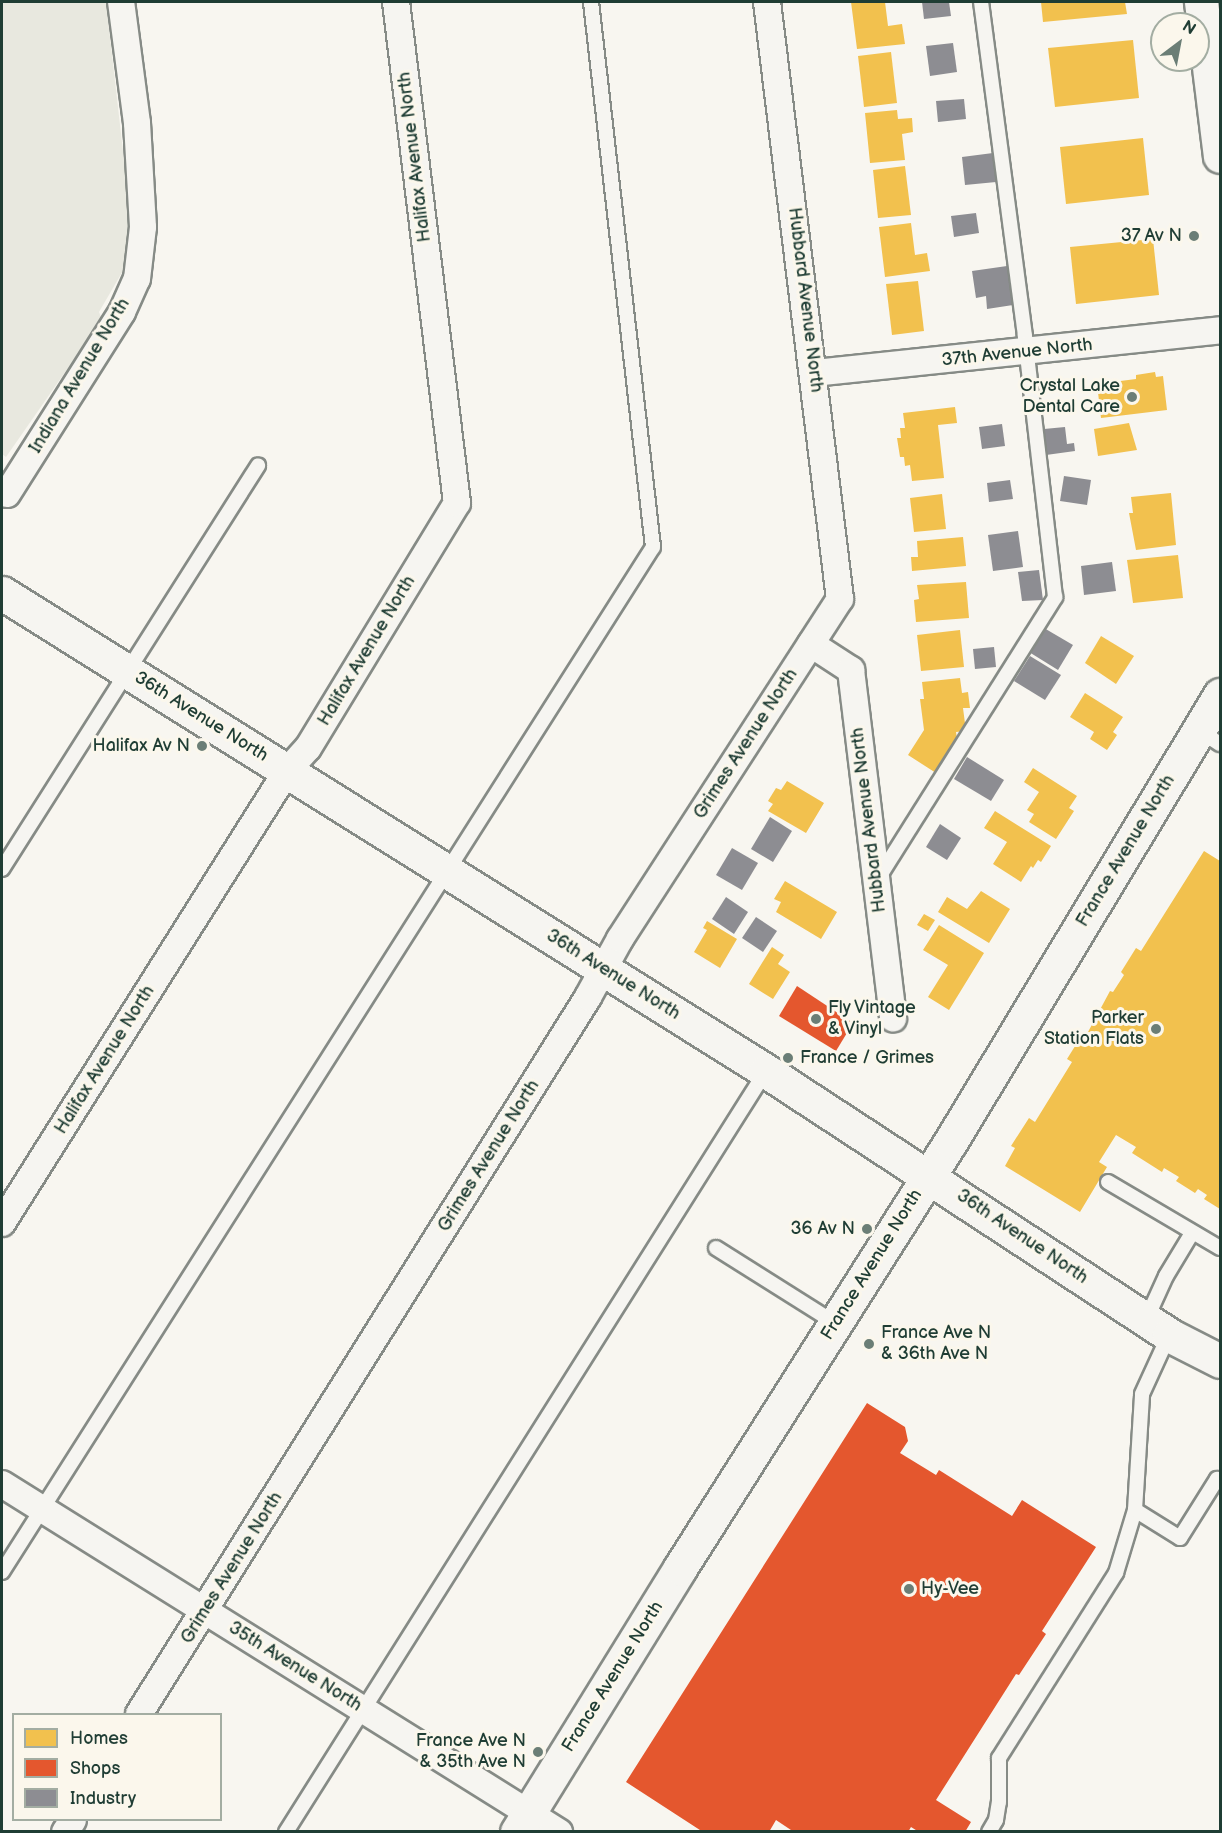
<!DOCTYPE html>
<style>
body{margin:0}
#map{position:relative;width:1222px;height:1833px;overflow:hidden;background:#f8f6f0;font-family:"Balsamiq Sans",sans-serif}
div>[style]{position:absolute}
.green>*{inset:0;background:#e8e8df}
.homes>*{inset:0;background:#f2c14e}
.shops>*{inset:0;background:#e4572e}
.industry>*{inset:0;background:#8d8d92}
.roads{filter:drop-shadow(2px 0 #868b86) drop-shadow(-2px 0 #868b86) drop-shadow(0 2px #868b86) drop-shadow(0 -2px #868b86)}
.lane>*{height:14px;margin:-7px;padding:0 7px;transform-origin:7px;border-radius:7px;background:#f6f5f1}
.street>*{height:26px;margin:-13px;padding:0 13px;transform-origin:13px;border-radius:13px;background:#f6f5f1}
.secondary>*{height:33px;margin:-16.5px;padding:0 16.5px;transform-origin:16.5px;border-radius:16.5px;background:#f6f5f1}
.dots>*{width:16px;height:16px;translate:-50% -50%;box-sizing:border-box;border:3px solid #fbf7ec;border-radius:50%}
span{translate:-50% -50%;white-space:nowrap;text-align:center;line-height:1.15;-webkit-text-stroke:6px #fbf7ec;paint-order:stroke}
.street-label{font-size:18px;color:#1f3d34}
.poi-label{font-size:18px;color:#1f3d34}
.right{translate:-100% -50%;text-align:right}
.left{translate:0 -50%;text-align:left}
.frame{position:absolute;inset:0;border:3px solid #1f3d34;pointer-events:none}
.legend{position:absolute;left:12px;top:1713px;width:210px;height:108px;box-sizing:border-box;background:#fbf7ec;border:2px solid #a3ada2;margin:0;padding:8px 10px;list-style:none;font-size:18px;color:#1f3d34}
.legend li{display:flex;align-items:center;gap:12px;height:30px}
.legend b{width:30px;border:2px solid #a3ada2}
.north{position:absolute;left:1150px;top:12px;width:60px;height:60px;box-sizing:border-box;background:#fbf7ec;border:2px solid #a3ada2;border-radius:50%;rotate:32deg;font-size:16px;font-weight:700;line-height:24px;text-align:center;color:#1f3d34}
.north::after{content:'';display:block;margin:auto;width:21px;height:27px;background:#6b7e76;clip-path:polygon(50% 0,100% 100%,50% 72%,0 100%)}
</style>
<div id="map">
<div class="green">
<div style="clip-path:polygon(2px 2px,106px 2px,133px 239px,126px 249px,124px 269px,99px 312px,103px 322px,96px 341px,86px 342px,6px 457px,2px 454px)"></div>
</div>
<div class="homes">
<div style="clip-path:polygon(851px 2px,885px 2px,888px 26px,902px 24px,905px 44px,857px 49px)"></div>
<div style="clip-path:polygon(1041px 2px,1125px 2px,1127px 14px,1043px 22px)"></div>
<div style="clip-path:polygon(1133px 40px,1139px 98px,1055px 107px,1048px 48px)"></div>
<div style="clip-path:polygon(891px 52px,897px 103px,864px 107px,858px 56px)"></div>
<div style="clip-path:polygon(897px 110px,898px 119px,912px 118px,913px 132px,902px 134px,905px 160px,870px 163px,865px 113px)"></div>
<div style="clip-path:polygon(1143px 138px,1149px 195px,1066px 204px,1060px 147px)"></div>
<div style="clip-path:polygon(905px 166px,911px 215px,878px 218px,873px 170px)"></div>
<div style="clip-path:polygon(911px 223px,915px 255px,927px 253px,930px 271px,885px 277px,879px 227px)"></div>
<div style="clip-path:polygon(1153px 239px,1159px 295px,1076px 304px,1070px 247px)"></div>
<div style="clip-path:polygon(918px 281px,924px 331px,892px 335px,886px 284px)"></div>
<div style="clip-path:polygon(1155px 372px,1156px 377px,1163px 376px,1167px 410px,1101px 418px,1097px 384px,1136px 379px,1136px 375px)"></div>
<div style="clip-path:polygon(955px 407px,957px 423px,938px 425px,944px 478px,912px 481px,910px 465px,905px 466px,904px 457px,900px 457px,897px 438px,901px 438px,900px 428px,905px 428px,903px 413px)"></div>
<div style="clip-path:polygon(1129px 423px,1137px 450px,1098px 456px,1094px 429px)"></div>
<div style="clip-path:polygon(1171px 493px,1176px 545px,1136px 550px,1129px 513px,1133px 513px,1131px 497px)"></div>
<div style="clip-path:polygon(942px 494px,946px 529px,914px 532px,910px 498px)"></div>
<div style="clip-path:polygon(963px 537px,966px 566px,912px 571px,911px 557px,918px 557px,917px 541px)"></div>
<div style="clip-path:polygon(1178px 555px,1183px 598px,1133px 603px,1127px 560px)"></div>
<div style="clip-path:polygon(966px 582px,969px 618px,916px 622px,914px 600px,919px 599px,917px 585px)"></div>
<div style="clip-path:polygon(960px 630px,964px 667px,921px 671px,917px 635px)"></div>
<div style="clip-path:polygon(1101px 636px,1134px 656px,1116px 684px,1085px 663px)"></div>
<div style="clip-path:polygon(960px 678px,962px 693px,968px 692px,970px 708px,963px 708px,966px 731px,956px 732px,957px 739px,936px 773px,908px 755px,924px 730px,920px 699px,924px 699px,922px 682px)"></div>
<div style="clip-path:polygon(1085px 693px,1123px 717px,1113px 732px,1117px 735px,1107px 750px,1090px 739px,1094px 732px,1070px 717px)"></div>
<div style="clip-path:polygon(1033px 768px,1077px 796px,1069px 808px,1074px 811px,1056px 839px,1029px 822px,1034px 814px,1027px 810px,1039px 792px,1024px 782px)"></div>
<div style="clip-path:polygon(787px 781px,824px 803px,806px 833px,768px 811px,773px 804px,768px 801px,776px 788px,781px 790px)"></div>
<div style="clip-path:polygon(995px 811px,1051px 846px,1041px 862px,1038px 860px,1033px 868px,1031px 866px,1021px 882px,993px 864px,1007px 842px,984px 828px)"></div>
<div style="clip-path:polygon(1204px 851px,1220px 861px,1220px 1209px,1204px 1199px,1207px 1195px,1198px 1189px,1195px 1193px,1176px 1181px,1179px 1177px,1164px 1168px,1162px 1172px,1132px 1153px,1136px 1147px,1116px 1135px,1099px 1162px,1107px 1167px,1080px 1212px,1005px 1166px,1015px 1148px,1011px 1146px,1029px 1118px,1035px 1122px,1072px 1062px,1067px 1059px,1077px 1043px,1081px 1045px,1110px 991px,1113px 992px,1124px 975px,1121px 972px,1136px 948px,1141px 951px)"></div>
<div style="clip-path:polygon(785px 881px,837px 912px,821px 939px,776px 912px,781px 902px,774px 899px)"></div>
<div style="clip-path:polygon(981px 891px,1010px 909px,989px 943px,938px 912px,947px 897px,967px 909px)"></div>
<div style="clip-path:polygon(924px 914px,935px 920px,928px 931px,917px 925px)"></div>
<div style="clip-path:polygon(707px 921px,737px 939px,720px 968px,694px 952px,707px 930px,703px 928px)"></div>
<div style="clip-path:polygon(939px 925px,984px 953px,949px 1010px,928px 997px,948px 965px,923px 950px)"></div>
<div style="clip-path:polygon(772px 947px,784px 955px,778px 964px,790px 972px,773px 999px,749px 984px)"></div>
</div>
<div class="shops">
<div style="clip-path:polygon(797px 986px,853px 1023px,836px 1051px,779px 1016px)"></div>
<div style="clip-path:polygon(867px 1403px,905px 1427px,908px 1441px,900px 1453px,936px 1475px,939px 1470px,1012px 1516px,1022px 1500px,1096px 1547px,1042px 1631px,1046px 1634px,1019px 1675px,1016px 1674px,936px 1800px,971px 1822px,965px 1832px,919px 1832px,911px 1827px,908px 1832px,794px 1832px,776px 1820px,769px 1832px,703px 1832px,626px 1782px)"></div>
</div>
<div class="industry">
<div style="clip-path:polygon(922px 2px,949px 2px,951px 16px,924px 19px)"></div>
<div style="clip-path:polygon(953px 43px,957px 72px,930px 76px,926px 46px)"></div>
<div style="clip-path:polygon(964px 99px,966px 119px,938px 122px,936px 101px)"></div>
<div style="clip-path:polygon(993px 153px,996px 182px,965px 185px,962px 157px)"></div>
<div style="clip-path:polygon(976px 213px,979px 233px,954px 237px,951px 216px)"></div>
<div style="clip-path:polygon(1007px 266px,1013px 305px,987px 309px,986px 296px,976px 298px,972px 271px)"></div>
<div style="clip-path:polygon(1002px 424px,1005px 446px,982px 449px,979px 427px)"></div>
<div style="clip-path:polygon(1065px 427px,1067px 444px,1074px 443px,1075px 451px,1046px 455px,1044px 429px)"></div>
<div style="clip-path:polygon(1064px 476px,1091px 480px,1087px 505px,1060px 501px)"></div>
<div style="clip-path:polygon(1010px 480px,1013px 499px,989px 502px,987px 483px)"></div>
<div style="clip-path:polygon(1018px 531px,1023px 567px,993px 571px,988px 535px)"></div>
<div style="clip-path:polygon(1112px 562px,1116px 591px,1084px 595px,1081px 566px)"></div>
<div style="clip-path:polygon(1039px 570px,1043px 600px,1022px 601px,1018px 572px)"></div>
<div style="clip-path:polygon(1044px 628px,1073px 645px,1058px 670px,1029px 652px)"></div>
<div style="clip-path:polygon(994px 647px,996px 667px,975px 669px,973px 649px)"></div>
<div style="clip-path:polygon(1030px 656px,1061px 675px,1045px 700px,1014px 681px)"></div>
<div style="clip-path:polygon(967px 757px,1004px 780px,991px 801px,954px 779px)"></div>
<div style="clip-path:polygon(770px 817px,792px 831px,773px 862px,751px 849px)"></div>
<div style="clip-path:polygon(940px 824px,961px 838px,947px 860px,926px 847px)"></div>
<div style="clip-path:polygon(732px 848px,758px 863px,742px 890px,716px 875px)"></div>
<div style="clip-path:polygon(726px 897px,748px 912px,734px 934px,712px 919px)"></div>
<div style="clip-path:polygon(756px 917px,777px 931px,763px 952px,742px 938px)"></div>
</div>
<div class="roads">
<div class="lane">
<div style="left:1199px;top:730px;width:25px;rotate:34deg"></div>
<div style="left:2px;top:869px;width:478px;rotate:-57.6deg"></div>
<div style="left:879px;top:877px;width:331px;rotate:-57.8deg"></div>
<div style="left:1055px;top:597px;width:263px;rotate:-96.6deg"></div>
<div style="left:1025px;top:336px;width:337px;rotate:-97.5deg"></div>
<div style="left:1108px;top:1182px;width:130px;rotate:30.5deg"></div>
<div style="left:716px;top:1248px;width:141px;rotate:32.2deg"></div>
<div style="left:1146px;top:1320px;width:48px;rotate:-65.6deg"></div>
<div style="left:1166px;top:1276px;width:50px;rotate:-58.8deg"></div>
<div style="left:1135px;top:1510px;width:53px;rotate:31.9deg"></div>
<div style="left:1180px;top:1538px;width:70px;rotate:-57.9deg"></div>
<div style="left:1217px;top:1479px;width:4px;rotate:34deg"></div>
<div style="left:2px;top:1572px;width:1214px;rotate:-57.58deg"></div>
<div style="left:653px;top:547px;width:549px;rotate:-96.49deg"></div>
<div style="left:286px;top:1832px;width:900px;rotate:-57.76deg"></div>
<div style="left:989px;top:1832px;width:14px;rotate:-60deg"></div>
<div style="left:996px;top:1820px;width:18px;rotate:-81deg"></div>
<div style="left:999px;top:1802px;width:44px;rotate:-90deg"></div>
<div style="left:999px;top:1758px;width:219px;rotate:-57.7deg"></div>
<div style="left:1116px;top:1573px;width:66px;rotate:-73.2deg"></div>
<div style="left:1135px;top:1510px;width:116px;rotate:-86.5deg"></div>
<div style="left:1142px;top:1394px;width:65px;rotate:-65.4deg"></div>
</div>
<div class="street">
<div style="left:814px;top:373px;width:408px;rotate:-6deg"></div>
<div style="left:7px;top:494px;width:215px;rotate:-57.7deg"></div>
<div style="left:122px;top:312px;width:36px;rotate:-66deg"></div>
<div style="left:137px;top:279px;width:52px;rotate:-83.4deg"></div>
<div style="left:143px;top:227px;width:104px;rotate:-93.3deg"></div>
<div style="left:137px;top:123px;width:122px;rotate:-97.5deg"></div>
<div style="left:811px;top:644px;width:48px;rotate:33deg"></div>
<div style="left:851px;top:670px;width:351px;rotate:83.1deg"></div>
<div style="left:2px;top:1223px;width:534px;rotate:-57.77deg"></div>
<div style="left:287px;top:771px;width:31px;rotate:-48deg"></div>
<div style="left:308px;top:748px;width:287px;rotate:-58.7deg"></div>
<div style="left:457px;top:503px;width:505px;rotate:-96.94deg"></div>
<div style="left:2px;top:1484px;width:657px;rotate:32deg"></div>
<div style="left:139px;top:1714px;width:846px;rotate:-57.94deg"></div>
<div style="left:588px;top:997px;width:66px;rotate:-61.1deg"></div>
<div style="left:620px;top:939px;width:405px;rotate:-57.1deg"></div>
<div style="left:840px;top:599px;width:601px;rotate:-96.97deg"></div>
<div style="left:65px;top:1832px;width:14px;rotate:-56deg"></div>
</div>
<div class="secondary">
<div style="left:1201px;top:2px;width:155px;rotate:83deg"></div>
<div style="left:2px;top:593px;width:901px;rotate:32.03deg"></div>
<div style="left:766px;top:1071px;width:482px;rotate:33.2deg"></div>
<div style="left:1169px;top:1335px;width:57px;rotate:27deg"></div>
<div style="left:517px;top:1832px;width:310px;rotate:-58.3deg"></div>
<div style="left:680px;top:1568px;width:506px;rotate:-57.6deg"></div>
<div style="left:951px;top:1141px;width:521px;rotate:-58.9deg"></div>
</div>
</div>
<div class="dots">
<div style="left:1194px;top:236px;background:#6b7e76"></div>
<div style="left:1132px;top:397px;background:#6b7e76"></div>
<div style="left:202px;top:746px;background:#6b7e76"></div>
<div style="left:816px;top:1019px;background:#6b7e76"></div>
<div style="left:1156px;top:1029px;background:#6b7e76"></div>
<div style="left:788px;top:1058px;background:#6b7e76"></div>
<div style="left:867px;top:1229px;background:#6b7e76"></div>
<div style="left:869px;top:1344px;background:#6b7e76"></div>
<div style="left:909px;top:1589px;background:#6b7e76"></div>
<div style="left:538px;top:1752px;background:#6b7e76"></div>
</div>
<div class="street-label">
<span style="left:415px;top:157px;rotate:-97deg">Halifax Avenue North</span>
<span style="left:805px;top:300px;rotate:83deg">Hubbard Avenue North</span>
<span style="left:1017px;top:353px;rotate:-6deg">37th Avenue North</span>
<span style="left:80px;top:376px;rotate:-59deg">Indiana Avenue North</span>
<span style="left:367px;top:651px;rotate:-59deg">Halifax Avenue North</span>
<span style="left:201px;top:717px;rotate:32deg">36th Avenue North</span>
<span style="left:746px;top:744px;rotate:-57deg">Grimes Avenue North</span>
<span style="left:869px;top:820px;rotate:-97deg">Hubbard Avenue North</span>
<span style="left:1126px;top:851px;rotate:-59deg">France Avenue North</span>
<span style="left:613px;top:975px;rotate:32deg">36th Avenue North</span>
<span style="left:105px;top:1060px;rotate:-58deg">Halifax Avenue North</span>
<span style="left:489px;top:1156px;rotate:-58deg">Grimes Avenue North</span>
<span style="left:1022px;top:1237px;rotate:34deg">36th Avenue North</span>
<span style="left:872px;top:1265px;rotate:-58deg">France Avenue North</span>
<span style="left:232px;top:1568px;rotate:-58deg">Grimes Avenue North</span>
<span style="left:295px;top:1667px;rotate:32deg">35th Avenue North</span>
<span style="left:613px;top:1677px;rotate:-58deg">France Avenue North</span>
</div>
<div class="poi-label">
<span class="right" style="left:1182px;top:236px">37 Av N</span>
<span class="right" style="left:1120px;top:397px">Crystal Lake<br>Dental Care</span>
<span class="right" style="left:190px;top:746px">Halifax Av N</span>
<span class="left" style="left:828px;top:1019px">Fly Vintage<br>&amp; Vinyl</span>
<span class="right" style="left:1144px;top:1029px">Parker<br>Station Flats</span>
<span class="left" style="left:800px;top:1058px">France / Grimes</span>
<span class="right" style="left:855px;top:1229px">36 Av N</span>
<span class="left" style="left:881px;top:1344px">France Ave N<br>&amp; 36th Ave N</span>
<span class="left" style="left:921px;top:1589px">Hy-Vee</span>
<span class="right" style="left:526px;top:1752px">France Ave N<br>&amp; 35th Ave N</span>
</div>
<div class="frame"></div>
<ul class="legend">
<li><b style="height:16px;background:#f2c14e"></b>Homes</li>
<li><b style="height:16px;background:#e4572e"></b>Shops</li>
<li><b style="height:16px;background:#8d8d92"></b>Industry</li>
</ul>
<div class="north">N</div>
</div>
